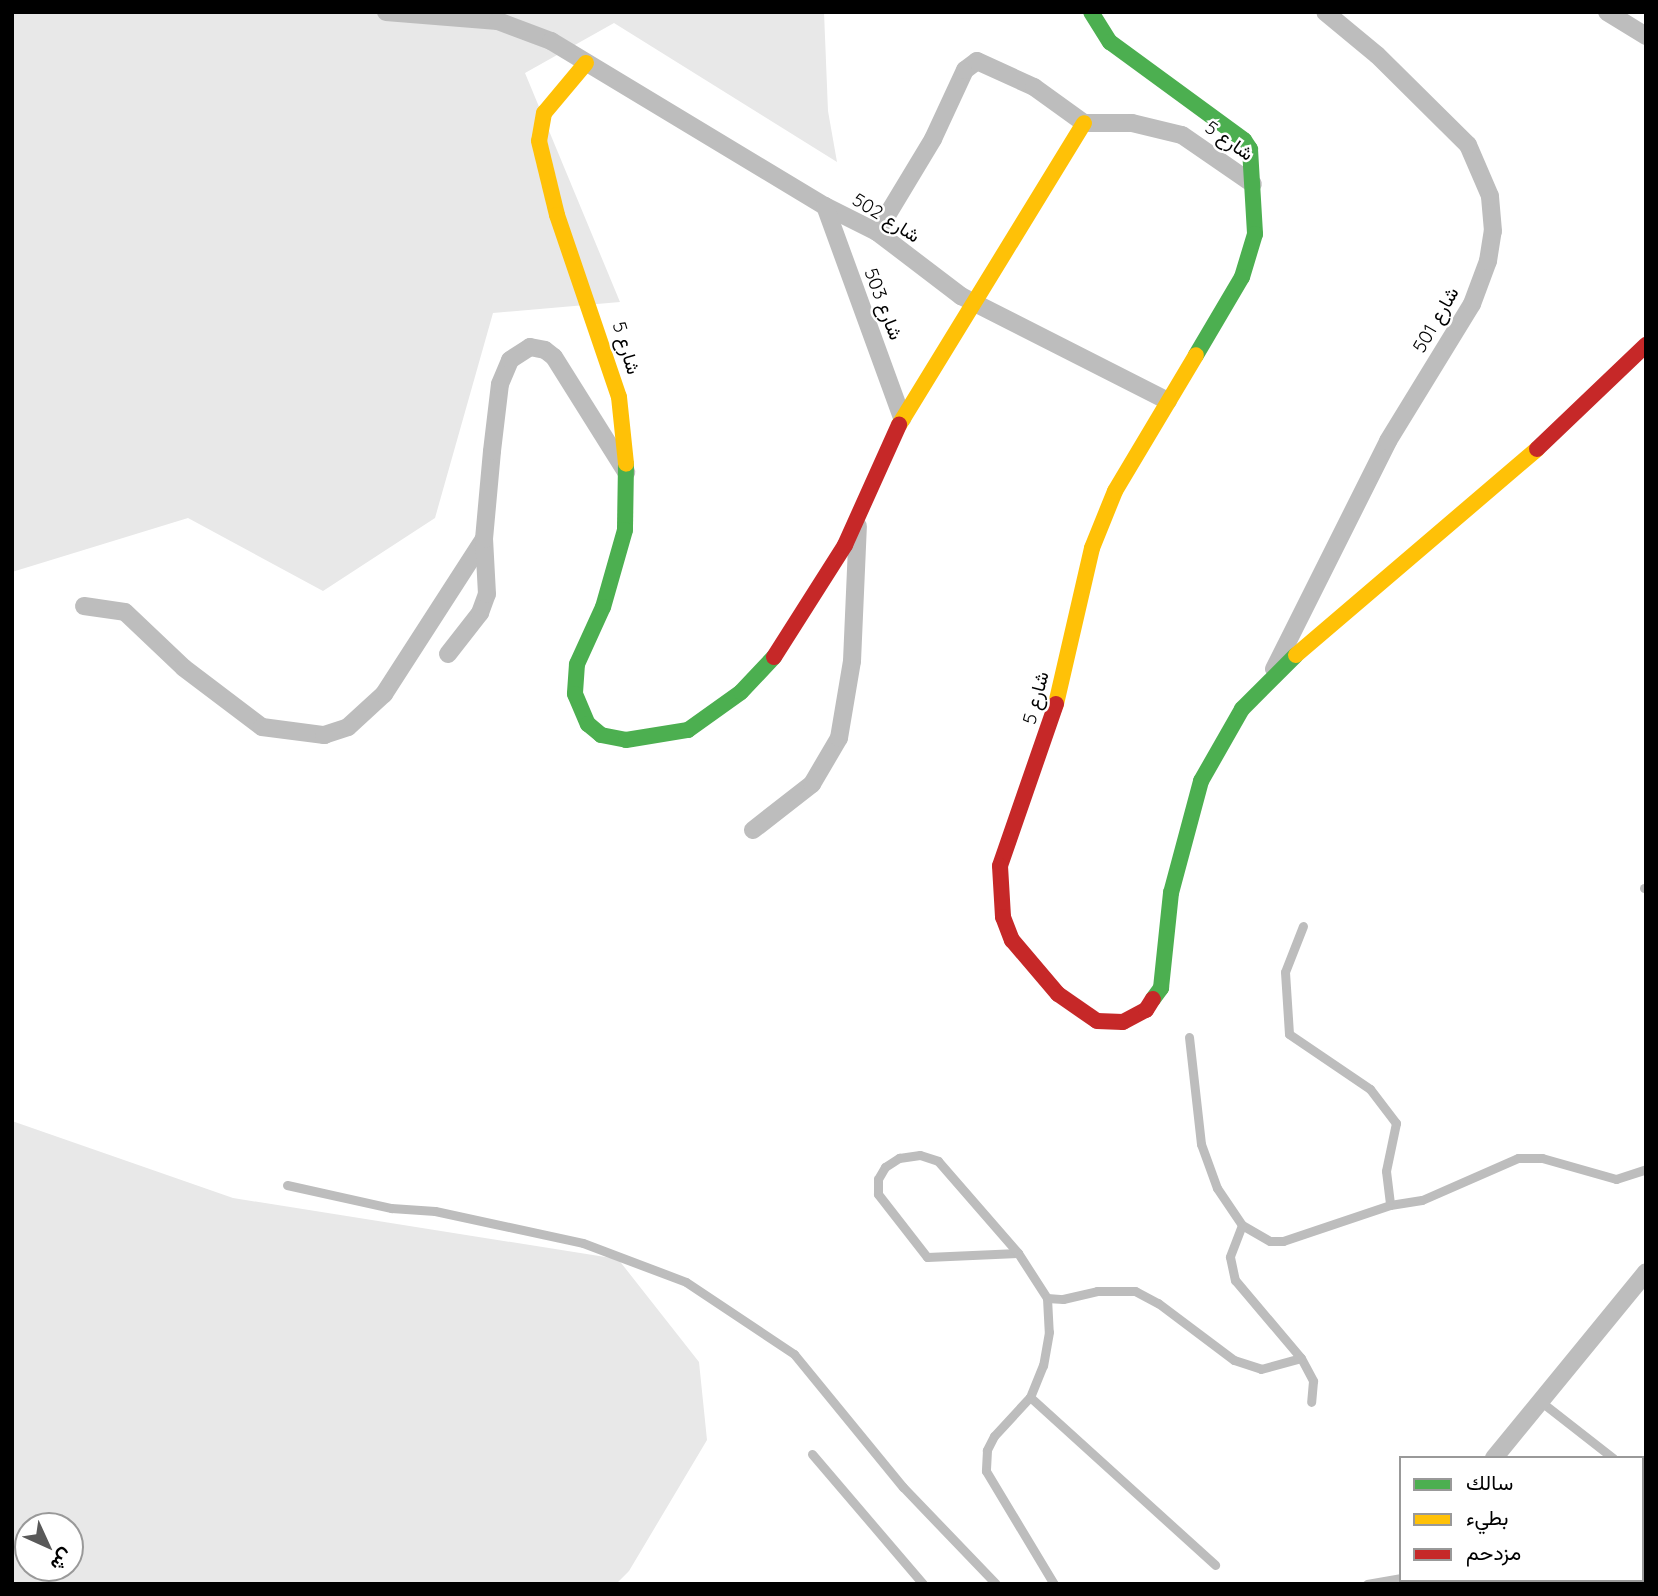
<!DOCTYPE html>
<meta charset="utf-8">
<style>
body{margin:0}
#map{position:relative;width:1658px;height:1596px;overflow:hidden;background:#fff;font-family:Quicksand,Vazirmatn,sans-serif}
div>[style]{position:absolute}
.green>*{inset:0;background:#e8e8e8}
.lane>*{height:9px;margin:-4.5px;padding:0 4.5px;transform-origin:4.5px;border-radius:4.5px;background:#bdbdbd}
.street>*{height:18px;margin:-9px;padding:0 9px;transform-origin:9px;border-radius:9px;background:#bdbdbd}
.fast>*{height:16px;margin:-8px;padding:0 8px;transform-origin:8px;border-radius:8px;background:#4caf50}
.slow>*{height:16px;margin:-8px;padding:0 8px;transform-origin:8px;border-radius:8px;background:#ffc107}
.jam>*{height:16px;margin:-8px;padding:0 8px;transform-origin:8px;border-radius:8px;background:#c62828}
span{translate:-50% -50%;white-space:nowrap;text-align:center;line-height:1.15;-webkit-text-stroke:5px #fff;paint-order:stroke}
.street-label{font-size:19px;color:#000}
.frame{position:absolute;inset:0;border:14px solid #000;pointer-events:none}
.legend{position:absolute;left:1399px;top:1456px;width:245px;height:126px;box-sizing:border-box;background:#fff;border:2px solid #999;margin:0;padding:9px 12px;list-style:none;font-size:21px;color:#000}
.legend li{display:flex;align-items:center;gap:14px;height:35px}
.legend b{width:35px;border:2px solid #999}
.north{position:absolute;left:14px;top:1512px;width:70px;height:70px;box-sizing:border-box;background:#fff;border:2px solid #999;border-radius:50%;rotate:135deg;font-size:19px;font-weight:700;line-height:28px;text-align:center;color:#000}
.north::after{content:'';display:block;margin:auto;width:24px;height:32px;background:#595959;clip-path:polygon(50% 0,100% 100%,50% 72%,0 100%)}
</style>
<div id="map">
<div class="green">
<div style="clip-path:polygon(12px 12px,824px 12px,828px 111px,837px 162px,614px 23px,525px 73px,620px 302px,493px 313px,435px 518px,323px 591px,188px 518px,12px 572px)"></div>
<div style="clip-path:polygon(evenodd,12px 1121px,233px 1198px,618px 1259px,699px 1362px,707px 1440px,629px 1571px,616px 1584px,12px 1584px,12px 1121px,28px 1526px,70px 1526px,70px 1568px,28px 1568px,28px 1526px)"></div>
</div>
<div class="lane">
<div style="left:1644px;top:888px;width:2px"></div>
<div style="left:1303px;top:926px;width:49px;rotate:111.4deg"></div>
<div style="left:1285px;top:972px;width:62px;rotate:86.3deg"></div>
<div style="left:1289px;top:1034px;width:98px;rotate:34.2deg"></div>
<div style="left:1370px;top:1089px;width:43px;rotate:52.6deg"></div>
<div style="left:1396px;top:1123px;width:49px;rotate:101.8deg"></div>
<div style="left:1386px;top:1171px;width:34px;rotate:83deg"></div>
<div style="left:1390px;top:1205px;width:32px;rotate:-9deg"></div>
<div style="left:1422px;top:1200px;width:105px;rotate:-23.6deg"></div>
<div style="left:1518px;top:1158px;width:24px"></div>
<div style="left:1542px;top:1158px;width:77px;rotate:15.8deg"></div>
<div style="left:1616px;top:1179px;width:32px;rotate:-18deg"></div>
<div style="left:1189px;top:1037px;width:108px;rotate:83.6deg"></div>
<div style="left:1201px;top:1144px;width:47px;rotate:70deg"></div>
<div style="left:1217px;top:1188px;width:45px;rotate:56deg"></div>
<div style="left:1242px;top:1225px;width:32px;rotate:30deg"></div>
<div style="left:1270px;top:1241px;width:13px"></div>
<div style="left:1283px;top:1241px;width:113px;rotate:-18.6deg"></div>
<div style="left:287px;top:1185px;width:107px;rotate:12.5deg"></div>
<div style="left:391px;top:1208px;width:44px;rotate:3.9deg"></div>
<div style="left:435px;top:1211px;width:151px;rotate:12.2deg"></div>
<div style="left:583px;top:1243px;width:110px;rotate:20.7deg"></div>
<div style="left:686px;top:1282px;width:130px;rotate:33.7deg"></div>
<div style="left:794px;top:1354px;width:172px;rotate:50.7deg"></div>
<div style="left:903px;top:1487px;width:134px;rotate:46.2deg"></div>
<div style="left:1242px;top:1225px;width:34px;rotate:111deg"></div>
<div style="left:1230px;top:1257px;width:24px;rotate:78deg"></div>
<div style="left:1235px;top:1280px;width:102px;rotate:49.8deg"></div>
<div style="left:1301px;top:1358px;width:26px;rotate:62deg"></div>
<div style="left:1313px;top:1381px;width:21px;rotate:95deg"></div>
<div style="left:1018px;top:1253px;width:91px;rotate:177.5deg"></div>
<div style="left:927px;top:1257px;width:80px;rotate:-127.9deg"></div>
<div style="left:878px;top:1194px;width:15px;rotate:-90deg"></div>
<div style="left:878px;top:1179px;width:14px;rotate:-60deg"></div>
<div style="left:885px;top:1167px;width:17px;rotate:-33deg"></div>
<div style="left:899px;top:1158px;width:21px;rotate:-8deg"></div>
<div style="left:920px;top:1155px;width:19px;rotate:18deg"></div>
<div style="left:938px;top:1161px;width:122px;rotate:49deg"></div>
<div style="left:1018px;top:1253px;width:54px;rotate:57.2deg"></div>
<div style="left:1047px;top:1298px;width:16px;rotate:4deg"></div>
<div style="left:1063px;top:1299px;width:35px;rotate:-13deg"></div>
<div style="left:1097px;top:1291px;width:38px"></div>
<div style="left:1135px;top:1291px;width:26px;rotate:28deg"></div>
<div style="left:1158px;top:1303px;width:95px;rotate:36.9deg"></div>
<div style="left:1234px;top:1360px;width:28px;rotate:18deg"></div>
<div style="left:1261px;top:1369px;width:41px;rotate:-15.4deg"></div>
<div style="left:1047px;top:1298px;width:34px;rotate:87deg"></div>
<div style="left:1049px;top:1332px;width:34px;rotate:100deg"></div>
<div style="left:1043px;top:1365px;width:35px;rotate:112deg"></div>
<div style="left:1030px;top:1397px;width:53px;rotate:132.7deg"></div>
<div style="left:994px;top:1436px;width:16px;rotate:117deg"></div>
<div style="left:987px;top:1450px;width:21px;rotate:93deg"></div>
<div style="left:986px;top:1471px;width:132px;rotate:59deg"></div>
<div style="left:1030px;top:1397px;width:250px;rotate:42.2deg"></div>
<div style="left:1540px;top:1401px;width:93px;rotate:38deg"></div>
<div style="left:812px;top:1454px;width:171px;rotate:49.5deg"></div>
<div style="left:1642px;top:1481px;width:4px;rotate:27deg"></div>
<div style="left:1367px;top:1584px;width:35px;rotate:-10deg"></div>
<div style="left:1415px;top:1584px;width:4px;rotate:-63deg"></div>
</div>
<div class="street">
<div style="left:386px;top:12px;width:112px;rotate:4.6deg"></div>
<div style="left:498px;top:21px;width:57px;rotate:20.7deg"></div>
<div style="left:551px;top:41px;width:320px;rotate:31.1deg"></div>
<div style="left:825px;top:206px;width:58px;rotate:26.6deg"></div>
<div style="left:877px;top:232px;width:106px;rotate:37.3deg"></div>
<div style="left:961px;top:296px;width:232px;rotate:26.9deg"></div>
<div style="left:1607px;top:12px;width:46px;rotate:31.6deg"></div>
<div style="left:825px;top:206px;width:226px;rotate:70deg"></div>
<div style="left:877px;top:232px;width:109px;rotate:-58.9deg"></div>
<div style="left:933px;top:139px;width:76px;rotate:-65.1deg"></div>
<div style="left:965px;top:70px;width:15px;rotate:-37deg"></div>
<div style="left:977px;top:61px;width:63px;rotate:24.5deg"></div>
<div style="left:1034px;top:87px;width:62px;rotate:35.8deg"></div>
<div style="left:1084px;top:123px;width:48px"></div>
<div style="left:1132px;top:123px;width:51px;rotate:13.5deg"></div>
<div style="left:1182px;top:135px;width:86px;rotate:34.6deg"></div>
<div style="left:84px;top:606px;width:41px;rotate:8.3deg"></div>
<div style="left:125px;top:612px;width:81px;rotate:43.5deg"></div>
<div style="left:184px;top:668px;width:98px;rotate:37.1deg"></div>
<div style="left:262px;top:727px;width:63px;rotate:7.4deg"></div>
<div style="left:324px;top:735px;width:25px;rotate:-18deg"></div>
<div style="left:348px;top:727px;width:49px;rotate:-42.5deg"></div>
<div style="left:384px;top:694px;width:184px;rotate:-57.2deg"></div>
<div style="left:448px;top:654px;width:52px;rotate:-52deg"></div>
<div style="left:480px;top:613px;width:20px;rotate:-70deg"></div>
<div style="left:487px;top:594px;width:55px;rotate:-93.1deg"></div>
<div style="left:484px;top:539px;width:88px;rotate:-84.8deg"></div>
<div style="left:492px;top:451px;width:67px;rotate:-83.2deg"></div>
<div style="left:500px;top:384px;width:26px;rotate:-67deg"></div>
<div style="left:510px;top:360px;width:24px;rotate:-33deg"></div>
<div style="left:530px;top:347px;width:15px;rotate:11deg"></div>
<div style="left:545px;top:350px;width:11px;rotate:38deg"></div>
<div style="left:554px;top:357px;width:136px;rotate:57.9deg"></div>
<div style="left:1274px;top:669px;width:255px;rotate:-63.4deg"></div>
<div style="left:1388px;top:441px;width:161px;rotate:-58.5deg"></div>
<div style="left:1472px;top:304px;width:46px;rotate:-69.6deg"></div>
<div style="left:1488px;top:261px;width:30px;rotate:-81deg"></div>
<div style="left:1493px;top:231px;width:35px;rotate:-95deg"></div>
<div style="left:1490px;top:196px;width:56px;rotate:-113.3deg"></div>
<div style="left:1468px;top:145px;width:128px;rotate:-135.3deg"></div>
<div style="left:1377px;top:55px;width:67px;rotate:-140.4deg"></div>
<div style="left:753px;top:830px;width:75px;rotate:-37.9deg"></div>
<div style="left:812px;top:784px;width:53px;rotate:-59.6deg"></div>
<div style="left:839px;top:738px;width:78px;rotate:-80.4deg"></div>
<div style="left:852px;top:661px;width:135px;rotate:-87.5deg"></div>
<div style="left:1494px;top:1458px;width:240px;rotate:-50.7deg"></div>
<div style="left:1506px;top:1580px;width:4px;rotate:63deg"></div>
</div>
<div class="fast">
<div style="left:1091px;top:12px;width:36px;rotate:58deg"></div>
<div style="left:1110px;top:42px;width:166px;rotate:36.2deg"></div>
<div style="left:1244px;top:140px;width:11px;rotate:56deg"></div>
<div style="left:1250px;top:149px;width:85px;rotate:86.6deg"></div>
<div style="left:1255px;top:234px;width:45px;rotate:106.8deg"></div>
<div style="left:1242px;top:277px;width:91px;rotate:120.5deg"></div>
<div style="left:626px;top:464px;width:66px;rotate:90.9deg"></div>
<div style="left:625px;top:530px;width:80px;rotate:105.9deg"></div>
<div style="left:603px;top:607px;width:63px;rotate:114.5deg"></div>
<div style="left:577px;top:664px;width:30px;rotate:94deg"></div>
<div style="left:575px;top:694px;width:33px;rotate:67deg"></div>
<div style="left:588px;top:724px;width:17px;rotate:40deg"></div>
<div style="left:601px;top:735px;width:25px;rotate:11deg"></div>
<div style="left:626px;top:740px;width:63px;rotate:-9.2deg"></div>
<div style="left:688px;top:730px;width:65px;rotate:-35.6deg"></div>
<div style="left:741px;top:692px;width:48px;rotate:-46.7deg"></div>
<div style="left:1153px;top:999px;width:14px;rotate:-54deg"></div>
<div style="left:1161px;top:988px;width:96px;rotate:-84deg"></div>
<div style="left:1171px;top:893px;width:116px;rotate:-75deg"></div>
<div style="left:1201px;top:781px;width:83px;rotate:-60.3deg"></div>
<div style="left:1242px;top:709px;width:76px;rotate:-45deg"></div>
</div>
<div class="slow">
<div style="left:586px;top:63px;width:65px;rotate:130deg"></div>
<div style="left:544px;top:113px;width:28px;rotate:100deg"></div>
<div style="left:539px;top:141px;width:76px;rotate:76.3deg"></div>
<div style="left:557px;top:215px;width:192px;rotate:71.2deg"></div>
<div style="left:619px;top:397px;width:67px;rotate:84deg"></div>
<div style="left:899px;top:425px;width:354px;rotate:-58.5deg"></div>
<div style="left:1296px;top:655px;width:317px;rotate:-40.5deg"></div>
<div style="left:1056px;top:704px;width:160px;rotate:-77deg"></div>
<div style="left:1092px;top:548px;width:61px;rotate:-68deg"></div>
<div style="left:1115px;top:491px;width:158px;rotate:-59.2deg"></div>
</div>
<div class="jam">
<div style="left:1537px;top:449px;width:151px;rotate:-43.7deg"></div>
<div style="left:774px;top:657px;width:133px;rotate:-57.6deg"></div>
<div style="left:845px;top:545px;width:132px;rotate:-65.8deg"></div>
<div style="left:1056px;top:704px;width:171px;rotate:109.1deg"></div>
<div style="left:1000px;top:866px;width:51px;rotate:86.6deg"></div>
<div style="left:1003px;top:917px;width:25px;rotate:69deg"></div>
<div style="left:1012px;top:940px;width:71px;rotate:49.6deg"></div>
<div style="left:1058px;top:994px;width:47px;rotate:34.7deg"></div>
<div style="left:1097px;top:1021px;width:26px;rotate:2deg"></div>
<div style="left:1123px;top:1022px;width:26px;rotate:-28deg"></div>
<div style="left:1146px;top:1010px;width:13px;rotate:-58deg"></div>
</div>
<div class="street-label">
<span style="left:1229px;top:141px;rotate:35deg">شارع 5</span>
<span style="left:886px;top:218px;rotate:32deg">شارع 502</span>
<span style="left:883px;top:304px;rotate:69deg">شارع 503</span>
<span style="left:1436px;top:320px;rotate:-60deg">شارع 501</span>
<span style="left:626px;top:348px;rotate:73deg">شارع 5</span>
<span style="left:1036px;top:698px;rotate:-75deg">شارع 5</span>
</div>
<div class="frame"></div>
<ul class="legend">
<li><b style="height:9px;background:#4caf50"></b>سالك</li>
<li><b style="height:9px;background:#ffc107"></b>بطيء</li>
<li><b style="height:9px;background:#c62828"></b>مزدحم</li>
</ul>
<div class="north">ش</div>
</div>
